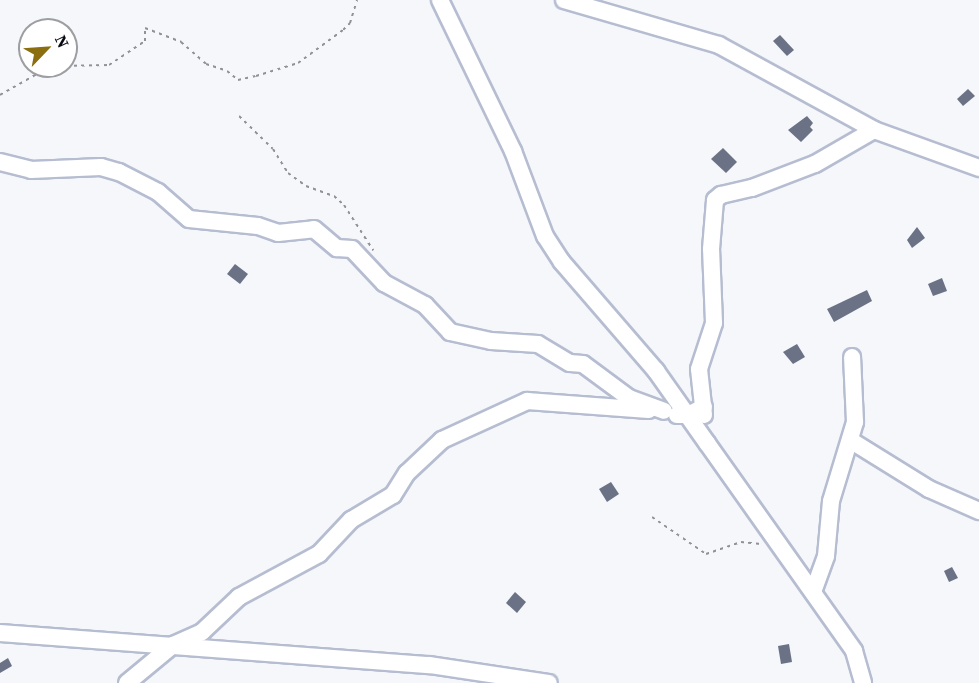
<!DOCTYPE html>
<style>
body{margin:0}
#map{position:relative;width:979px;height:683px;overflow:hidden;background:#f5f7fb;font-family:"Source Serif 4",serif}
div>[style]{position:absolute}
.building>*{inset:0;background:#6c7285}
.path>*{height:2px;margin-top:-1px;transform-origin:0;background:repeating-linear-gradient(90deg,#909298 0 3px,transparent 0 7.5px)}
.roads{filter:drop-shadow(2px 0 #b6bdd1) drop-shadow(-2px 0 #b6bdd1) drop-shadow(0 2px #b6bdd1) drop-shadow(0 -2px #b6bdd1)}
.minor>*{height:16px;margin:-8px;padding:0 8px;transform-origin:8px;border-radius:8px;background:#fff}
span{translate:-50% -50%;white-space:nowrap;text-align:center;line-height:1.15;-webkit-text-stroke:4.5px #fff;paint-order:stroke}
.north{position:absolute;left:18px;top:18px;width:60px;height:60px;box-sizing:border-box;background:#fff;border:2px solid #9d9ea1;border-radius:50%;rotate:65deg;font-size:16px;font-weight:700;line-height:24px;text-align:center;color:#0a0c13}
.north::after{content:'';display:block;margin:auto;width:21px;height:27px;background:#8a6e0f;clip-path:polygon(50% 0,100% 100%,50% 72%,0 100%)}
</style>
<div id="map">
<div class="building">
<div style="clip-path:polygon(780px 35px,794px 50px,787px 56px,773px 41px)"></div>
<div style="clip-path:polygon(968px 89px,975px 96px,963px 106px,957px 99px)"></div>
<div style="clip-path:polygon(807px 116px,813px 123px,810px 127px,813px 130px,801px 142px,788px 130px)"></div>
<div style="clip-path:polygon(723px 148px,737px 162px,726px 173px,711px 159px)"></div>
<div style="clip-path:polygon(917px 227px,925px 238px,912px 248px,907px 240px)"></div>
<div style="clip-path:polygon(235px 264px,248px 274px,240px 284px,227px 274px)"></div>
<div style="clip-path:polygon(942px 278px,947px 291px,933px 296px,928px 284px)"></div>
<div style="clip-path:polygon(867px 290px,872px 301px,834px 322px,827px 309px)"></div>
<div style="clip-path:polygon(797px 344px,805px 357px,793px 364px,783px 352px)"></div>
<div style="clip-path:polygon(611px 482px,619px 494px,607px 502px,599px 489px)"></div>
<div style="clip-path:polygon(952px 567px,958px 578px,949px 582px,944px 571px)"></div>
<div style="clip-path:polygon(515px 592px,526px 602px,517px 613px,506px 603px)"></div>
<div style="clip-path:polygon(789px 644px,792px 662px,781px 664px,778px 646px)"></div>
<div style="clip-path:polygon(8px 658px,12px 666px,0 673px,0 663px)"></div>
</div>
<div class="path">
<div style="left:59px;top:66px;width:50px;rotate:-1.1deg"></div>
<div style="left:109px;top:65px;width:43px;rotate:-33.7deg"></div>
<div style="left:145px;top:41px;width:13px;rotate:-90deg"></div>
<div style="left:145px;top:28px;width:39px;rotate:21deg"></div>
<div style="left:181px;top:42px;width:33px;rotate:41deg"></div>
<div style="left:206px;top:64px;width:22px;rotate:18deg"></div>
<div style="left:227px;top:71px;width:14px;rotate:39deg"></div>
<div style="left:238px;top:80px;width:18px;rotate:-13deg"></div>
<div style="left:256px;top:76px;width:44px;rotate:-17.2deg"></div>
<div style="left:298px;top:63px;width:56px;rotate:-36.3deg"></div>
<div style="left:343px;top:30px;width:10px;rotate:-45deg"></div>
<div style="left:350px;top:23px;width:24px;rotate:-73deg"></div>
<div style="left:0;top:95px;width:59px;rotate:-29.6deg"></div>
<div style="left:239px;top:116px;width:47px;rotate:44.1deg"></div>
<div style="left:273px;top:149px;width:28px;rotate:58deg"></div>
<div style="left:288px;top:173px;width:22px;rotate:36deg"></div>
<div style="left:306px;top:186px;width:30px;rotate:20deg"></div>
<div style="left:334px;top:196px;width:13px;rotate:42deg"></div>
<div style="left:344px;top:205px;width:54px;rotate:57.2deg"></div>
<div style="left:652px;top:517px;width:65px;rotate:34.4deg"></div>
<div style="left:706px;top:554px;width:37px;rotate:-19deg"></div>
<div style="left:741px;top:542px;width:20px;rotate:6deg"></div>
</div>
<div class="roads">
<div class="minor">
<div style="left:440px;top:0;width:168px;rotate:64.2deg"></div>
<div style="left:513px;top:151px;width:91px;rotate:69.4deg"></div>
<div style="left:545px;top:236px;width:31px;rotate:57deg"></div>
<div style="left:562px;top:262px;width:144px;rotate:49.2deg"></div>
<div style="left:656px;top:371px;width:88px;rotate:54.7deg"></div>
<div style="left:707px;top:443px;width:255px;rotate:54.7deg"></div>
<div style="left:854px;top:651px;width:33px;rotate:74deg"></div>
<div style="left:564px;top:0;width:161px;rotate:16.2deg"></div>
<div style="left:719px;top:45px;width:177px;rotate:28.7deg"></div>
<div style="left:874px;top:130px;width:112px;rotate:19.9deg"></div>
<div style="left:0;top:162px;width:32px;rotate:14deg"></div>
<div style="left:31px;top:170px;width:70px;rotate:-2.5deg"></div>
<div style="left:101px;top:167px;width:19px;rotate:16deg"></div>
<div style="left:119px;top:172px;width:44px;rotate:27.1deg"></div>
<div style="left:158px;top:192px;width:41px;rotate:41.1deg"></div>
<div style="left:189px;top:219px;width:69px;rotate:5.8deg"></div>
<div style="left:258px;top:226px;width:21px;rotate:19deg"></div>
<div style="left:278px;top:233px;width:36px;rotate:-6deg"></div>
<div style="left:314px;top:229px;width:30px;rotate:40deg"></div>
<div style="left:337px;top:248px;width:15px;rotate:4deg"></div>
<div style="left:352px;top:249px;width:47px;rotate:46.7deg"></div>
<div style="left:384px;top:283px;width:47px;rotate:28.2deg"></div>
<div style="left:425px;top:305px;width:37px;rotate:47deg"></div>
<div style="left:450px;top:332px;width:42px;rotate:12.4deg"></div>
<div style="left:491px;top:341px;width:47px;rotate:3.7deg"></div>
<div style="left:538px;top:344px;width:37px;rotate:31deg"></div>
<div style="left:570px;top:363px;width:13px;rotate:4deg"></div>
<div style="left:583px;top:364px;width:57px;rotate:36.5deg"></div>
<div style="left:629px;top:398px;width:37px;rotate:20deg"></div>
<div style="left:677px;top:415px;width:11px"></div>
<div style="left:688px;top:415px;width:18px;rotate:-27deg"></div>
<div style="left:704px;top:415px;width:46px;rotate:-96.2deg"></div>
<div style="left:699px;top:369px;width:48px;rotate:-71.9deg"></div>
<div style="left:714px;top:323px;width:74px;rotate:-92.3deg"></div>
<div style="left:711px;top:249px;width:49px;rotate:-85.3deg"></div>
<div style="left:715px;top:200px;width:8px;rotate:-40deg"></div>
<div style="left:721px;top:195px;width:32px;rotate:-13deg"></div>
<div style="left:752px;top:188px;width:67px;rotate:-20.9deg"></div>
<div style="left:815px;top:164px;width:68px;rotate:-30deg"></div>
<div style="left:850px;top:440px;width:93px;rotate:31.8deg"></div>
<div style="left:929px;top:489px;width:55px;rotate:23.7deg"></div>
<div style="left:813px;top:592px;width:38px;rotate:-70deg"></div>
<div style="left:826px;top:556px;width:55px;rotate:-84.8deg"></div>
<div style="left:831px;top:501px;width:83px;rotate:-73.1deg"></div>
<div style="left:855px;top:422px;width:65px;rotate:-92.6deg"></div>
<div style="left:0;top:633px;width:431px;rotate:4.3deg"></div>
<div style="left:430px;top:665px;width:120px;rotate:8.6deg"></div>
<div style="left:127px;top:683px;width:60px;rotate:-39.6deg"></div>
<div style="left:173px;top:645px;width:32px;rotate:-24deg"></div>
<div style="left:202px;top:632px;width:51px;rotate:-43.4deg"></div>
<div style="left:239px;top:597px;width:91px;rotate:-28.3deg"></div>
<div style="left:319px;top:554px;width:47px;rotate:-46.7deg"></div>
<div style="left:351px;top:520px;width:49px;rotate:-30.8deg"></div>
<div style="left:393px;top:495px;width:26px;rotate:-58deg"></div>
<div style="left:407px;top:473px;width:48px;rotate:-43.3deg"></div>
<div style="left:442px;top:440px;width:94px;rotate:-24.6deg"></div>
<div style="left:527px;top:401px;width:122px;rotate:4.2deg"></div>
</div>
</div>
<div class="north">N</div>
</div>
